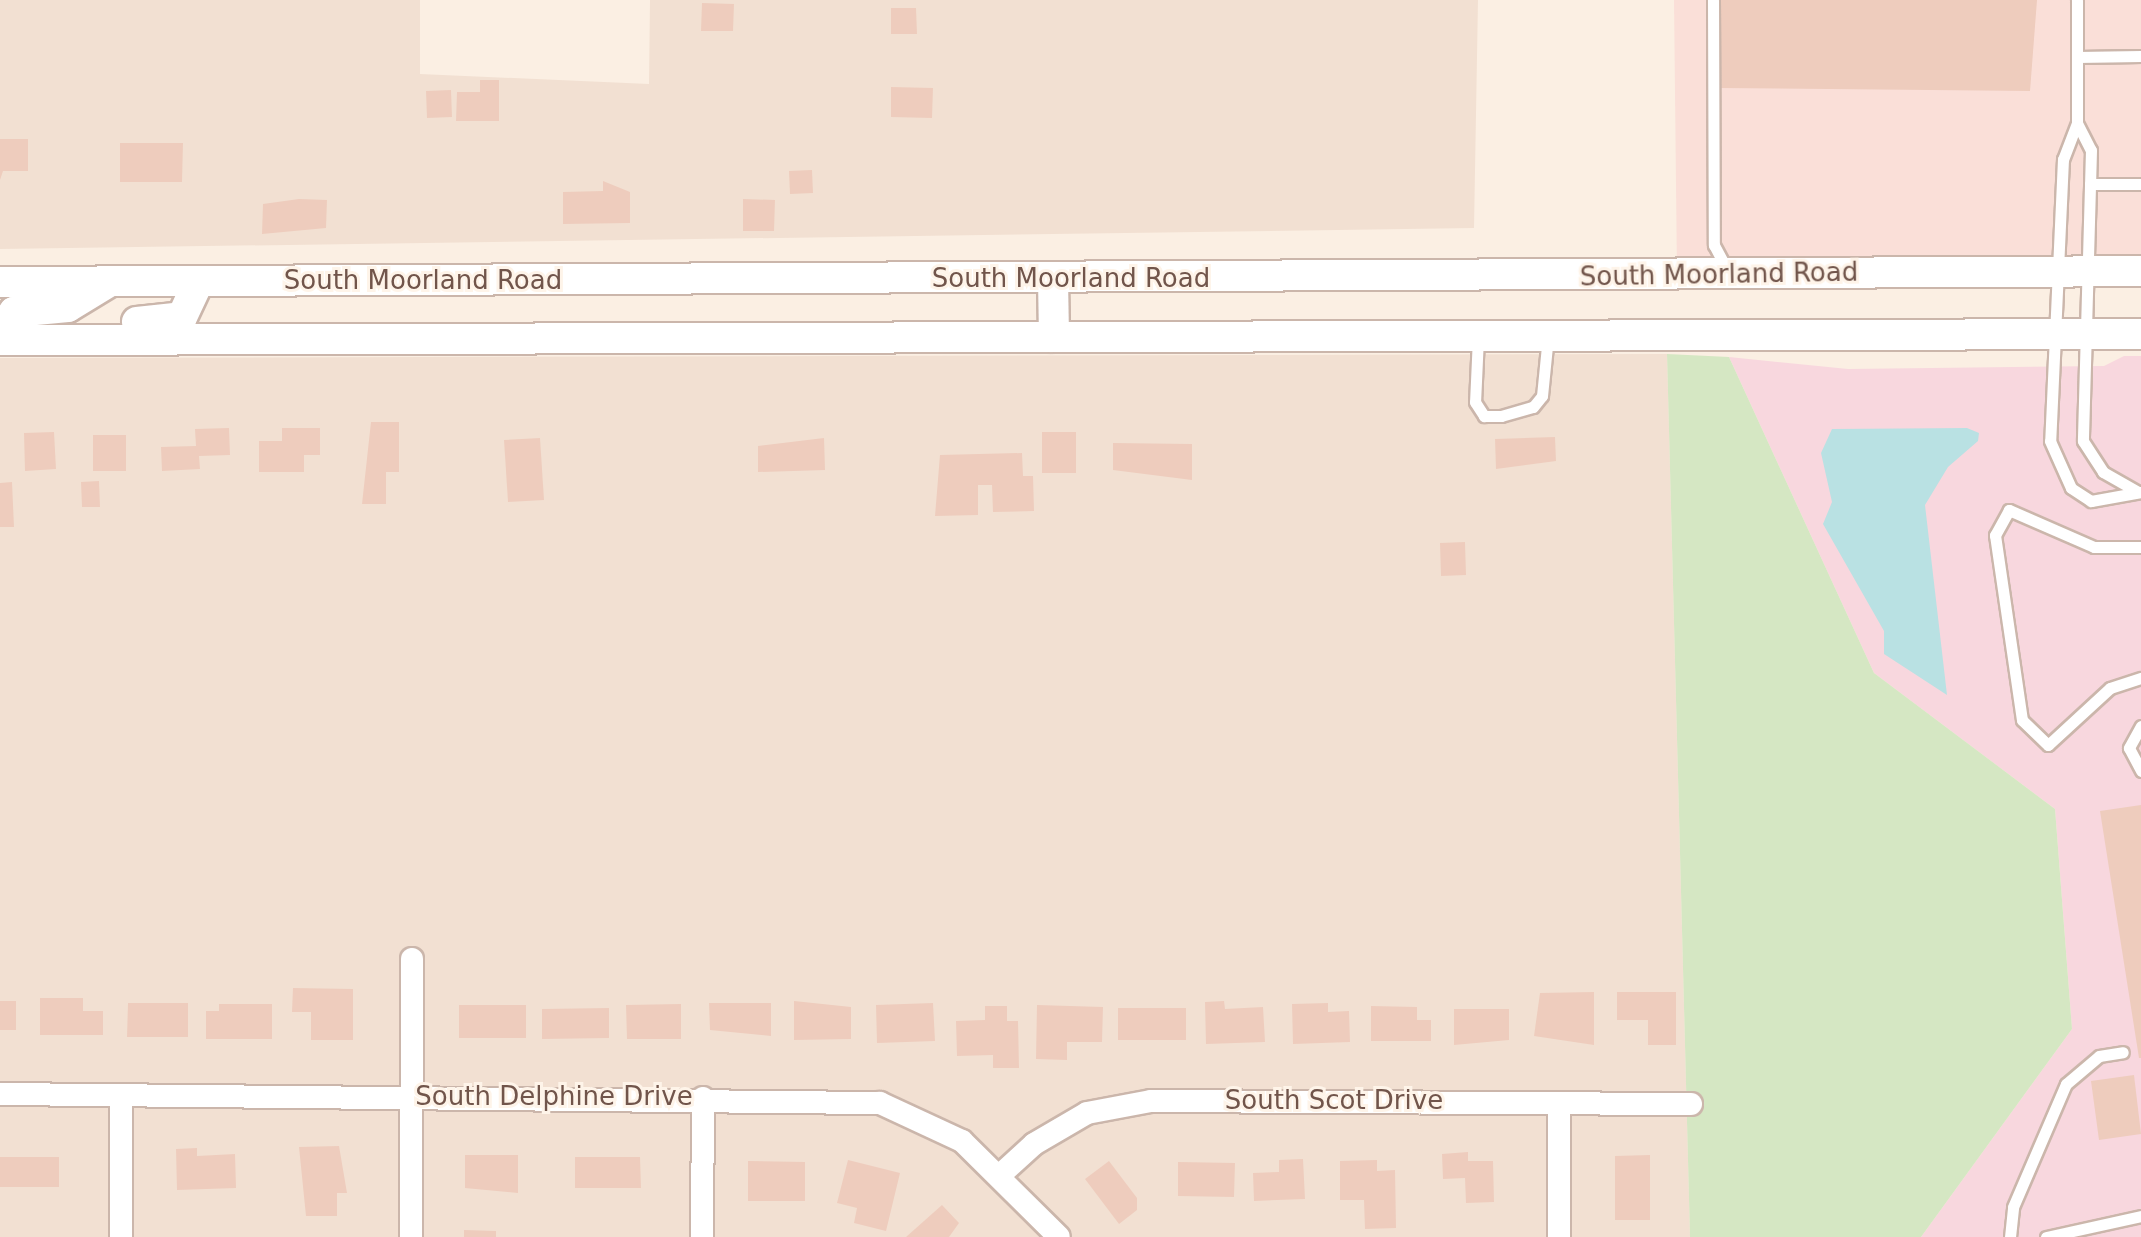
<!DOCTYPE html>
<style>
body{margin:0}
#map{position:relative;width:2141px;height:1237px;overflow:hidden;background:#fbefe3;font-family:"DejaVu Sans",sans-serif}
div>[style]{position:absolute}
.residential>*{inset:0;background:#f2e0d2}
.commercial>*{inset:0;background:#fadfd8}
.medical>*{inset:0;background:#f8d7de}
.green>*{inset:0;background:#d5e7c3}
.water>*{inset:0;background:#b9e1e3}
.building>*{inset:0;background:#eeccbd}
.roads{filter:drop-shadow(2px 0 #cbb6ab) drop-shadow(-2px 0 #cbb6ab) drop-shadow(0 2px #cbb6ab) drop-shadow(0 -2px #cbb6ab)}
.lane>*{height:11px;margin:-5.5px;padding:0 5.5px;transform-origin:5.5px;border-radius:5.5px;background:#fff}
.street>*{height:22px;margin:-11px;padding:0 11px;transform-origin:11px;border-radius:11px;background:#fff}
.secondary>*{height:30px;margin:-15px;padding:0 15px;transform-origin:15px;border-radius:15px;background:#fff}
span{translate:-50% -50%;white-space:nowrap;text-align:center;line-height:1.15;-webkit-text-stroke:6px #fef4e9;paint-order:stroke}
.street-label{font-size:26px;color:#71554b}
</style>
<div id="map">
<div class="residential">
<div style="clip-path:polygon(0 0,420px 0,420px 74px,649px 84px,650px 0,1478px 0,1474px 228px,0 249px)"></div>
<div style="clip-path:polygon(1667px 354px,1690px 1237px,0 1237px,0 358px)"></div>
</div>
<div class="commercial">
<div style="clip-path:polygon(1674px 0,2141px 0,2141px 271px,1677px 276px)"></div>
</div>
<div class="medical">
<div style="clip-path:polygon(2124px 356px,2141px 356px,2141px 1237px,1921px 1237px,2072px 1029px,2055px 809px,1874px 673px,1729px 357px,1848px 369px,2104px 366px)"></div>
</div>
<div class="green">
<div style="clip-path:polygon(1667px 354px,1729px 357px,1874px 673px,2055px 809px,2072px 1029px,1921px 1237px,1690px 1237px)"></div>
</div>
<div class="water">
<div style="clip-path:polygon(1967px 428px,1979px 433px,1978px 441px,1948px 467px,1925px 505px,1947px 695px,1884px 654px,1884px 631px,1823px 524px,1832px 502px,1821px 453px,1832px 429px)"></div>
</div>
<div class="building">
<div style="clip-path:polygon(1720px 0,2037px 0,2030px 91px,1719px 88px)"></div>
<div style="clip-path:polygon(702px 3px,734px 4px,733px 31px,701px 31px)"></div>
<div style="clip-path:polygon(891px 8px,916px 8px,917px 34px,891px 34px)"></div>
<div style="clip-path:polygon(480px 80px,499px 80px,499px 121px,456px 121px,457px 92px,480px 92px)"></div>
<div style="clip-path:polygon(891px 87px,933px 88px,932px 118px,891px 117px)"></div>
<div style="clip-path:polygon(451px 90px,452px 117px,427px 118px,426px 91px)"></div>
<div style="clip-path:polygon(0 139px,28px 139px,28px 171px,3px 171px,0 180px)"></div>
<div style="clip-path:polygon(120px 143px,183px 143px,182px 182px,120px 182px)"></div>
<div style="clip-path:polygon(812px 170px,813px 193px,790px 194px,789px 171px)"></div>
<div style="clip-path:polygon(603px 181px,630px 192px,630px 223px,563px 224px,563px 192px,603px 191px)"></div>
<div style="clip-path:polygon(299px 199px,327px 200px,326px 228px,262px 234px,263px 204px)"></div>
<div style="clip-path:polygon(743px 199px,775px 200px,774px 231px,743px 231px)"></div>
<div style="clip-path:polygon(371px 422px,399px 422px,399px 472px,386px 472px,386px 504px,362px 504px)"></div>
<div style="clip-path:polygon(229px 428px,230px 455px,199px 456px,200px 469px,162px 471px,161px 447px,196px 446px,195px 429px)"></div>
<div style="clip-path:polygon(282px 428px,320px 428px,320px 455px,304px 455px,304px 472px,259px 472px,259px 441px,282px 441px)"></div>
<div style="clip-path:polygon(54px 432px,56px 469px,25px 471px,24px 433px)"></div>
<div style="clip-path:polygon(1042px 432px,1076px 432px,1076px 473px,1042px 473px)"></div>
<div style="clip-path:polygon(93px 435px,126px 435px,126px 471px,93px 471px)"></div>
<div style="clip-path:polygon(1555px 437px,1556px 461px,1496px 469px,1495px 439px)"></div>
<div style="clip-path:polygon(540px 438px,544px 500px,508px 502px,504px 440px)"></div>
<div style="clip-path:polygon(824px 438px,825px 470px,758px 472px,758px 446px)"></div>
<div style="clip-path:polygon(1113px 443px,1192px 444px,1192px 480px,1113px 470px)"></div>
<div style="clip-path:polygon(1022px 453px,1023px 476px,1033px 476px,1034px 511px,993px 512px,992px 485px,978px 485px,978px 515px,935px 516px,940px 455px)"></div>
<div style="clip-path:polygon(99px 481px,100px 507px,82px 507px,81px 482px)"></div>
<div style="clip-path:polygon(12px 482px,14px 527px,0 527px,0 483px)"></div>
<div style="clip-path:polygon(1465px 542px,1466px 575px,1441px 576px,1440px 543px)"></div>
<div style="clip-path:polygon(2141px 805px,2141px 1058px,2139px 1058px,2100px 811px)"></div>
<div style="clip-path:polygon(293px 988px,353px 989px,353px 1040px,311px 1040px,311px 1012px,292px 1012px)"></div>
<div style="clip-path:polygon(1594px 992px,1594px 1045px,1534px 1036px,1540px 993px)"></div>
<div style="clip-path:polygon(1617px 992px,1676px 992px,1676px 1045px,1648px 1045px,1648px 1020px,1617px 1020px)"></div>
<div style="clip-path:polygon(40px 998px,83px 998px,83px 1011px,103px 1011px,103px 1035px,40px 1035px)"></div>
<div style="clip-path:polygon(0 1001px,16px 1001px,16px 1030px,0 1030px)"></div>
<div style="clip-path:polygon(794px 1001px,851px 1007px,851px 1039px,794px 1040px)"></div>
<div style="clip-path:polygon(1224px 1001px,1225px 1009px,1263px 1007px,1265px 1042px,1206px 1044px,1205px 1002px)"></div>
<div style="clip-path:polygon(128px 1003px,188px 1003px,188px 1037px,127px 1037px)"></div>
<div style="clip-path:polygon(709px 1003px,771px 1003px,771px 1036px,710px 1030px)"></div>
<div style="clip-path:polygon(933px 1003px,935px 1041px,877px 1043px,876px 1005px)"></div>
<div style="clip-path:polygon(1328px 1003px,1328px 1012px,1349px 1011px,1350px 1042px,1293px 1044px,1292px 1004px)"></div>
<div style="clip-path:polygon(219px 1004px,272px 1004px,272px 1039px,206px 1039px,206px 1011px,219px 1011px)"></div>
<div style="clip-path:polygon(681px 1004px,681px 1039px,627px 1039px,626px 1005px)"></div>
<div style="clip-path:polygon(459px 1005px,526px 1005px,526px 1038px,459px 1038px)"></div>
<div style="clip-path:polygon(1037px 1005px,1103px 1007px,1102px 1042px,1067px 1042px,1067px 1060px,1036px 1059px)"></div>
<div style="clip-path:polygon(985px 1006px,1007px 1006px,1007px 1021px,1018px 1021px,1019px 1068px,993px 1068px,993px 1055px,957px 1056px,956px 1021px,985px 1020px)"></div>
<div style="clip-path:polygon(1371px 1006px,1417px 1007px,1417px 1020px,1431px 1020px,1431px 1041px,1371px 1041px)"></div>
<div style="clip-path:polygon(609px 1008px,609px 1038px,542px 1039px,542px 1009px)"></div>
<div style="clip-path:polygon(1118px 1008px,1186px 1008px,1186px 1040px,1118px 1040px)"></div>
<div style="clip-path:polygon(1454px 1009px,1509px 1009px,1509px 1040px,1454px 1045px)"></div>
<div style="clip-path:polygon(2134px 1075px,2141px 1134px,2099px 1140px,2091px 1081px)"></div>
<div style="clip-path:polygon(339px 1146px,347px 1193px,337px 1193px,337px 1216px,306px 1216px,299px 1147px)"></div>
<div style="clip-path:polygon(197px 1148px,197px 1156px,235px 1154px,236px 1188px,177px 1190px,176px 1149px)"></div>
<div style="clip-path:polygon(1468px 1152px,1468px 1161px,1493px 1161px,1494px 1202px,1466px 1203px,1465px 1178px,1443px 1179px,1442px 1154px)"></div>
<div style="clip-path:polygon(465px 1155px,518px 1155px,518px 1193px,465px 1188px)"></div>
<div style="clip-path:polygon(1650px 1155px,1650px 1220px,1615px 1220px,1615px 1156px)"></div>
<div style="clip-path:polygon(0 1157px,59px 1157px,59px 1187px,0 1187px)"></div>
<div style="clip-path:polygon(575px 1157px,640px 1157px,641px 1188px,575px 1188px)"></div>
<div style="clip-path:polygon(1303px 1159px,1305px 1199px,1254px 1201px,1253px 1173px,1279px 1172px,1279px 1160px)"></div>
<div style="clip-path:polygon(848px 1160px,900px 1173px,886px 1231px,854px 1223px,857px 1208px,837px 1203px)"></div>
<div style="clip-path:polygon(1377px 1160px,1377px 1171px,1395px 1170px,1396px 1228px,1365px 1229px,1364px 1200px,1340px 1200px,1340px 1161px)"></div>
<div style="clip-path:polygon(748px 1161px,805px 1162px,805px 1201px,748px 1201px)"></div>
<div style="clip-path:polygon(1109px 1161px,1137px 1198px,1137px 1210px,1119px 1224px,1085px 1179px)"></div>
<div style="clip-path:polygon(1178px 1162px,1235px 1163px,1234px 1197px,1178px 1196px)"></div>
<div style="clip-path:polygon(942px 1205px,959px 1223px,949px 1237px,906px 1237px)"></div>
<div style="clip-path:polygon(464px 1230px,496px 1231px,496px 1237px,464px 1237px)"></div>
</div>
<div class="roads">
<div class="lane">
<div style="left:1713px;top:0;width:245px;rotate:89.8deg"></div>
<div style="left:1714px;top:245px;width:27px;rotate:62deg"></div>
<div style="left:2077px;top:0;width:123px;rotate:90deg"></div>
<div style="left:2077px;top:123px;width:39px;rotate:111deg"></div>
<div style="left:2063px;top:159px;width:282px;rotate:92.6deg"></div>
<div style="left:2050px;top:441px;width:51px;rotate:65.9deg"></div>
<div style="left:2071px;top:488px;width:24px;rotate:33deg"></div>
<div style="left:2091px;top:501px;width:51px;rotate:-10.2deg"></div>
<div style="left:2077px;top:57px;width:64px;rotate:-0.9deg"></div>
<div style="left:2077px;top:123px;width:30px;rotate:63deg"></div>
<div style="left:2091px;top:150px;width:291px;rotate:91.6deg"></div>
<div style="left:2083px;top:441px;width:37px;rotate:57deg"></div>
<div style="left:2103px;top:472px;width:40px;rotate:29.7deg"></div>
<div style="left:2090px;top:184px;width:51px"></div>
<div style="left:1478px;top:337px;width:65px;rotate:92.6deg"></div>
<div style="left:1475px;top:402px;width:17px;rotate:57deg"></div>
<div style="left:1484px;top:416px;width:17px"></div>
<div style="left:1501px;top:416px;width:33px;rotate:-16deg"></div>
<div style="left:1533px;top:407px;width:14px;rotate:-51deg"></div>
<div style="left:1542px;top:396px;width:60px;rotate:-84.3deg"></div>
<div style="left:2141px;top:547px;width:47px;rotate:180deg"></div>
<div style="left:2094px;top:547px;width:93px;rotate:-156.5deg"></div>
<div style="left:2009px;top:510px;width:29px;rotate:119deg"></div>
<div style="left:1995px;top:535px;width:187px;rotate:81.7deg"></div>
<div style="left:2022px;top:720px;width:36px;rotate:44deg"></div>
<div style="left:2048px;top:745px;width:84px;rotate:-42.6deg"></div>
<div style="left:2110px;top:688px;width:33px;rotate:-18deg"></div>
<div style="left:2141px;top:726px;width:25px;rotate:119deg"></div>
<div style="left:2129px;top:748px;width:26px;rotate:62deg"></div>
<div style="left:2010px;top:1237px;width:30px;rotate:-84deg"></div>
<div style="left:2013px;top:1207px;width:134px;rotate:-66.7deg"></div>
<div style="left:2066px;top:1084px;width:43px;rotate:-40.3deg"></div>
<div style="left:2099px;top:1056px;width:24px;rotate:-9deg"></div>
<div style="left:2046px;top:1237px;width:97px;rotate:-12.5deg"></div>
</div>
<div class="street">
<div style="left:0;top:1094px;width:880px;rotate:0.59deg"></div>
<div style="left:880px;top:1103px;width:90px;rotate:24.9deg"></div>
<div style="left:962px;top:1141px;width:136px;rotate:44.7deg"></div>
<div style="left:999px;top:1176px;width:47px;rotate:-42.4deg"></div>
<div style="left:1034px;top:1144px;width:61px;rotate:-30.3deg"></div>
<div style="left:1087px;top:1113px;width:65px;rotate:-10.6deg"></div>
<div style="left:1151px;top:1101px;width:540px;rotate:0.32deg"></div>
<div style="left:121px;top:1237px;width:142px;rotate:-90deg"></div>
<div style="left:411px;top:1237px;width:278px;rotate:-89.8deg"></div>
<div style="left:702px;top:1237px;width:139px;rotate:-89.6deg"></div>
<div style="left:1559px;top:1237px;width:134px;rotate:-90deg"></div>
</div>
<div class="secondary">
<div style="left:1053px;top:279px;width:58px;rotate:89deg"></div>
<div style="left:0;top:282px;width:2141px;rotate:-0.29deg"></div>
<div style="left:137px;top:322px;width:45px;rotate:-6.3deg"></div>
<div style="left:182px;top:317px;width:38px;rotate:-65deg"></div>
<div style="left:0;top:334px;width:26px;rotate:-58deg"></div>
<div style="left:14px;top:312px;width:54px;rotate:-5.3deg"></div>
<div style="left:68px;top:307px;width:48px;rotate:-31.4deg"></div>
<div style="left:0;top:340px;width:2141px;rotate:-0.16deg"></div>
</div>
</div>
<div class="street-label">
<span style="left:1719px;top:275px;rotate:-1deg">South Moorland Road</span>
<span style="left:1071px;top:279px">South Moorland Road</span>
<span style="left:423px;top:281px">South Moorland Road</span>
<span style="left:554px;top:1097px">South Delphine Drive</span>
<span style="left:1334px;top:1101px">South Scot Drive</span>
</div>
</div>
